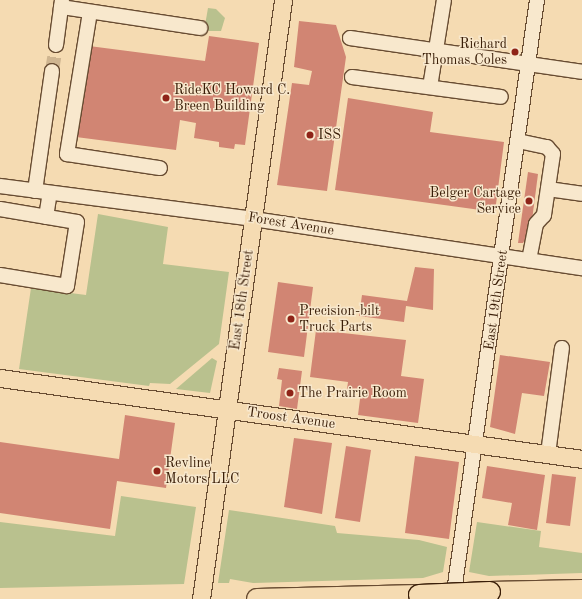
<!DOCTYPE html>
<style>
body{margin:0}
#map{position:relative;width:582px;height:599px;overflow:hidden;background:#f5dbb2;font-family:"Old Standard TT",serif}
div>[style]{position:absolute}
.green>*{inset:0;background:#b9c18e}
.building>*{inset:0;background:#d18573}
.minor-tunnel>*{height:14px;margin-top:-7px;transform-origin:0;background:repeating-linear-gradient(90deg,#cfb590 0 14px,transparent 0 21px)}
.roads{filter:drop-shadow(1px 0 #684c32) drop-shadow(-1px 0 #684c32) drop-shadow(0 1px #684c32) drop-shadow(0 -1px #684c32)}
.minor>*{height:14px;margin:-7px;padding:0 7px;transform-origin:7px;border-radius:7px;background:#f8e8cd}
.major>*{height:17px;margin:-8.5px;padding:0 8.5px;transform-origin:8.5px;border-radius:8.5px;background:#f5dbb2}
.highway>*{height:20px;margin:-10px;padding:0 10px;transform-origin:10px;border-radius:10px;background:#f5dbb2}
.bridges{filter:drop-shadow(1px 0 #391d07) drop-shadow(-1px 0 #391d07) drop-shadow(0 1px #391d07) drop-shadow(0 -1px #391d07)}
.highway-bridge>*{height:20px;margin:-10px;padding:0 10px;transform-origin:10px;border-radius:10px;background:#f5dbb2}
.dots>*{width:11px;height:11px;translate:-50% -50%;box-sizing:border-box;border:2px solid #f8e8cd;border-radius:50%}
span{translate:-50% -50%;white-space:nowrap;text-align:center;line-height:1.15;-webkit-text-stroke:3px #f8e8cd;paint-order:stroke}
.poi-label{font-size:14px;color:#391d07}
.right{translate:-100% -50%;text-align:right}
.left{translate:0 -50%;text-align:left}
.street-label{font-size:14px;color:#391d07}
</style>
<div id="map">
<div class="green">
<div style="clip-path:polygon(208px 8px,216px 9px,225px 18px,221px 31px,204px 31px)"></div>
<div style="clip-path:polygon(98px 214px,168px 227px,163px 264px,229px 272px,219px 344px,170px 384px,150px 383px,149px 386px,19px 369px,31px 288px,86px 295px)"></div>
<div style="clip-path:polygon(212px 358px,217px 361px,210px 393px,176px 389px)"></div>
<div style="clip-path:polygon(121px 496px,196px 507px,184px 584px,0 588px,0 522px,115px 536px)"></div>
<div style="clip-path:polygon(229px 510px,335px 526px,337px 533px,419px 540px,447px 547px,443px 572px,423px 578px,253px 583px,230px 579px,229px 583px,218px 583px)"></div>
<div style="clip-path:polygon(477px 522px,541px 531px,539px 547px,582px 553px,582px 573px,489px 576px,469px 572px)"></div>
</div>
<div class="building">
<div style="clip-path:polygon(299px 21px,336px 25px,346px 57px,327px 191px,277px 185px,292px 83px,309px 85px,312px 71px,294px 67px)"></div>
<div style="clip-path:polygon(209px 36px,259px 43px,245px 145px,235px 144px,234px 149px,219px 147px,219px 142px,194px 138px,196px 123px,180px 120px,176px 150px,76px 137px,89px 46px,205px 61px)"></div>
<div style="clip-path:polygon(348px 98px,433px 112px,430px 132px,504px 142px,495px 212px,335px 190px)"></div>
<div style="clip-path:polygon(528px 172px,538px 174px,531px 228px,523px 243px,518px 243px)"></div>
<div style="clip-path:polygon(415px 267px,434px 269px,433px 310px,406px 306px,404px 322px,359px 316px,362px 295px,407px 301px)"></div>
<div style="clip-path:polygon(278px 282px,313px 287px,304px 357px,268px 352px)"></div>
<div style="clip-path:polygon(316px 330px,406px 340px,401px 376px,424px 379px,418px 423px,358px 415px,361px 391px,347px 389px,348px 382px,310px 377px)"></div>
<div style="clip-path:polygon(500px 355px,550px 362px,544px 396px,522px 393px,515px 434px,490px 427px)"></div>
<div style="clip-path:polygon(279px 368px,302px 371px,297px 409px,279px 406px,282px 380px,277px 379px)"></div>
<div style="clip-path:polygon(125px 415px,175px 423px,166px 488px,117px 481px,110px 529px,0 513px,0 442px,119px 459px)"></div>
<div style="clip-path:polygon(294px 438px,332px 443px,322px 514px,284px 507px)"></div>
<div style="clip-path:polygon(346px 446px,371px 450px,360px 522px,335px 518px)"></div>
<div style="clip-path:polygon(415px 456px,459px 462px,449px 539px,405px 533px)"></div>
<div style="clip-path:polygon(487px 466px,545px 475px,537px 530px,508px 525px,512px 503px,482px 498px)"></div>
<div style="clip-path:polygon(552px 474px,576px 477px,570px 526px,546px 523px)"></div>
</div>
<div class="minor-tunnel">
<div style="left:52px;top:71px;width:26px;rotate:-81deg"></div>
</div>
<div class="roads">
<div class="minor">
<div style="left:61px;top:7px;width:141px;rotate:8.6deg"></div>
<div style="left:90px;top:12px;width:144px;rotate:99.2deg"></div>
<div style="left:67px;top:154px;width:94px;rotate:8.6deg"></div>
<div style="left:350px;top:38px;width:234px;rotate:8.3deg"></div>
<div style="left:56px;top:45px;width:45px;rotate:-82.4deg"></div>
<div style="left:352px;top:77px;width:150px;rotate:7.6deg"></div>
<div style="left:430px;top:87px;width:88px;rotate:-80.9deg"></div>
<div style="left:518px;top:141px;width:30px;rotate:12deg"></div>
<div style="left:547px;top:147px;width:9px;rotate:49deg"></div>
<div style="left:553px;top:154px;width:62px;rotate:98.4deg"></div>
<div style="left:544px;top:215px;width:12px;rotate:132deg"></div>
<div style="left:536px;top:224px;width:37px;rotate:101deg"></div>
<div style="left:0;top:186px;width:255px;rotate:7.4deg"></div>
<div style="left:253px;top:219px;width:333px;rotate:8.5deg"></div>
<div style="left:548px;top:189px;width:34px;rotate:8deg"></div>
<div style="left:35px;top:191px;width:121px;rotate:-81.9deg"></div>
<div style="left:0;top:209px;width:78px;rotate:9.6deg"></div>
<div style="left:77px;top:222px;width:65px;rotate:98.9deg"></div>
<div style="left:67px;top:286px;width:68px;rotate:-170.7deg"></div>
<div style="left:46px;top:217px;width:24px;rotate:-81deg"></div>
<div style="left:548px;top:454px;width:107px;rotate:-82.5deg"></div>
<div style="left:453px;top:599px;width:605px;rotate:-82.02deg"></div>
</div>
<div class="major">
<div style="left:0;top:378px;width:588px;rotate:7.92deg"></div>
<div style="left:201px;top:599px;width:605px;rotate:-82.2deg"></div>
</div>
<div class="highway">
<div style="left:490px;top:592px;width:92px;rotate:-1.2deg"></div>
<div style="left:257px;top:599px;width:162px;rotate:-1.4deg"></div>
</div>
</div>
<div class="bridges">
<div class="highway-bridge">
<div style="left:419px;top:595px;width:71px;rotate:-2.4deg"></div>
</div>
</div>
<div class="dots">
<div style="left:515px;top:52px;background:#8f2418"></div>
<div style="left:166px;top:98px;background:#8f2418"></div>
<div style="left:310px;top:135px;background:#8f2418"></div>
<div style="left:529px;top:201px;background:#8f2418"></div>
<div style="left:291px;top:319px;background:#8f2418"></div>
<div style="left:290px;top:393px;background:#8f2418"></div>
<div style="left:157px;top:471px;background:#8f2418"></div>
</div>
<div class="poi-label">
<span class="right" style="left:507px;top:52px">Richard<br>Thomas Coles</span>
<span class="left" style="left:174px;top:98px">RideKC Howard C.<br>Breen Building</span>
<span class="left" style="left:318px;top:135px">ISS</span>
<span class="right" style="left:521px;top:201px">Belger Cartage<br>Service</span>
<span class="left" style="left:299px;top:319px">Precision-bilt<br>Truck Parts</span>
<span class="left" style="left:298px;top:393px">The Prairie Room</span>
<span class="left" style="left:165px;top:471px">Revline<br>Motors LLC</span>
</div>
<div class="street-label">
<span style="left:291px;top:224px;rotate:9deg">Forest Avenue</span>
<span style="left:242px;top:300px;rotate:-82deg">East 18th Street</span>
<span style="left:496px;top:300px;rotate:-82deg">East 19th Street</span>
<span style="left:291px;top:418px;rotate:8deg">Troost Avenue</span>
</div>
</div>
